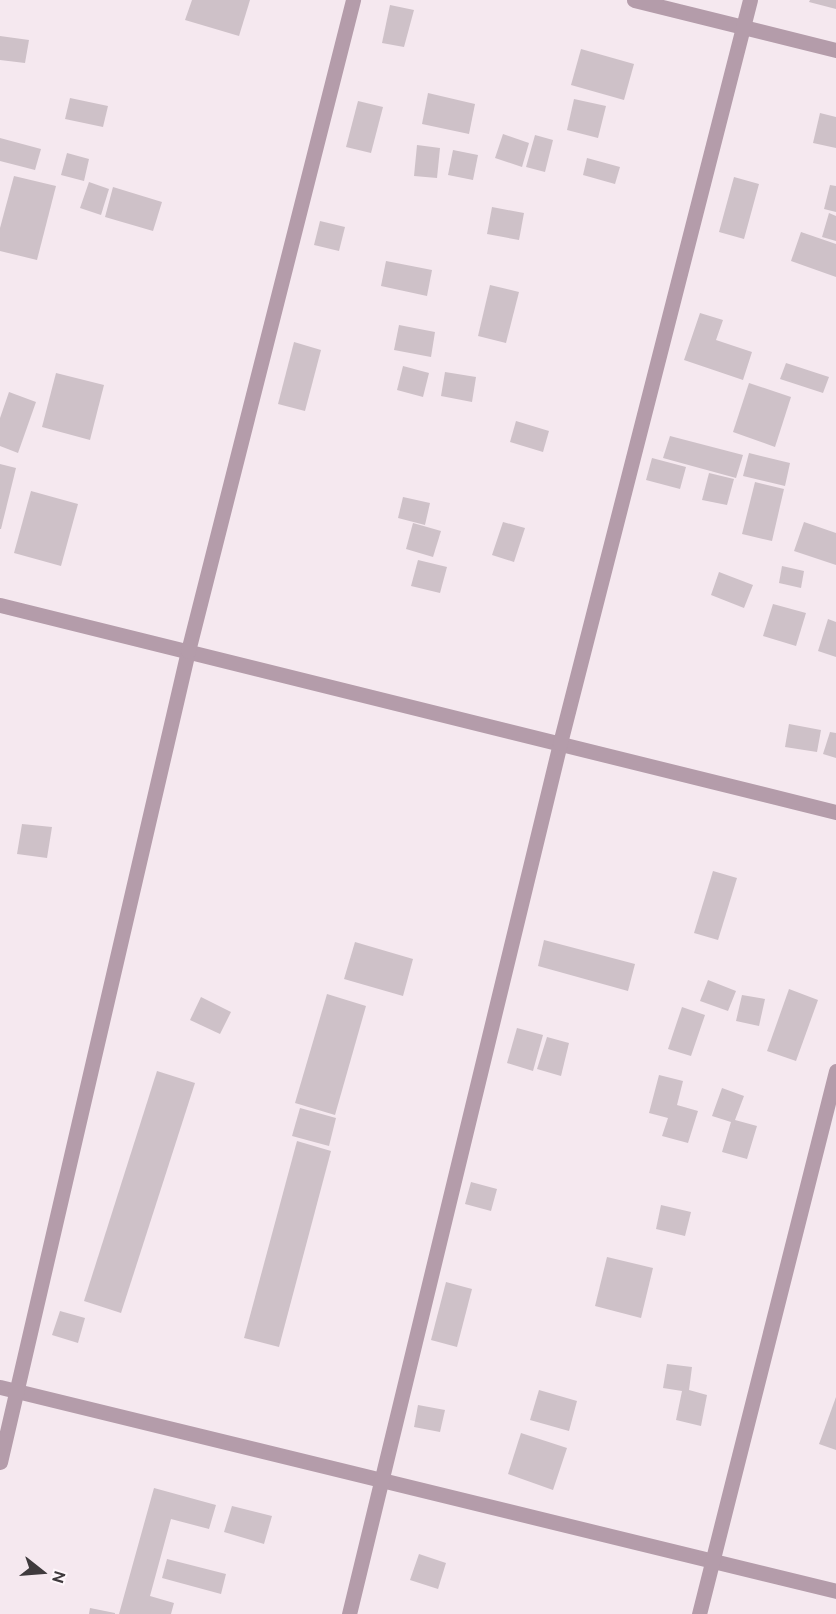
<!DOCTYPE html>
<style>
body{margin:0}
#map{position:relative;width:836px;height:1614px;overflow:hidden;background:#f5e8ef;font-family:Ubuntu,sans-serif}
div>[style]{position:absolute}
.building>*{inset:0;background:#cec1c8}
.street>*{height:15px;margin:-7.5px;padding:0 7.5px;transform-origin:7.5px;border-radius:7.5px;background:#b49caa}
span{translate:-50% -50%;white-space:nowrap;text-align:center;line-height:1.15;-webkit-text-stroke:5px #fff7fb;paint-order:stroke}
.north{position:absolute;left:12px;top:1542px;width:60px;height:60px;-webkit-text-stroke:4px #fff7fb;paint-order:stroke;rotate:107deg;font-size:16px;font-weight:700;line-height:24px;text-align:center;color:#3f3a3d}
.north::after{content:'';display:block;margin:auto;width:21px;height:27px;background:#3f3a3d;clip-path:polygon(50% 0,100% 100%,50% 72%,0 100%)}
</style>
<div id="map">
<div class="building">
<div style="clip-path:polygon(192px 0,250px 0,239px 36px,185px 20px)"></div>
<div style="clip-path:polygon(810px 0,836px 0,836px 9px,809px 2px)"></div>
<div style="clip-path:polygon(390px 5px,414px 10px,404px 47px,382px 43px)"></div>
<div style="clip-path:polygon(0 36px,29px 40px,25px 63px,0 60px)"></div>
<div style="clip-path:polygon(581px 49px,634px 64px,624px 100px,571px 85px)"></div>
<div style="clip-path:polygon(428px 93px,475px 104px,469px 134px,422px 124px)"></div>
<div style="clip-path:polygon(70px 98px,108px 106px,103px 127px,65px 119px)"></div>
<div style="clip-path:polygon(574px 99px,606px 106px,598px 138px,567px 130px)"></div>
<div style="clip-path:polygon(358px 101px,383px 107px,371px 153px,346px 147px)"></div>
<div style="clip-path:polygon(820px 113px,836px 117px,836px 148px,813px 143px)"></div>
<div style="clip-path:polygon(503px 134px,529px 143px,522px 167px,495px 158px)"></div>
<div style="clip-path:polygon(535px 135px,553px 140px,545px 172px,526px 167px)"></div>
<div style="clip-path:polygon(0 138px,41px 149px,35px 170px,0 161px)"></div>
<div style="clip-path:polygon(417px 145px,440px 148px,437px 178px,414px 176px)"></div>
<div style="clip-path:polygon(453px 150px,478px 155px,473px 180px,448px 175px)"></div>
<div style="clip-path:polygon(67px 153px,89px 159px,84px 181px,61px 175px)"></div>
<div style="clip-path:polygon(587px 158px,620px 167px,615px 184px,583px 175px)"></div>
<div style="clip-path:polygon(14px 176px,56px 186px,37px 260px,0 251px,0 228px)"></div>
<div style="clip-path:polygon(734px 177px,759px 184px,744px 239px,719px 232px)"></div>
<div style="clip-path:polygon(89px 182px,109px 189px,101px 215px,80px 208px)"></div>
<div style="clip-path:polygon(830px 185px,836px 186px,836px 212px,824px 209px)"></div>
<div style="clip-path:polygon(113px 187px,162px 202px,153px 231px,105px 217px)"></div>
<div style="clip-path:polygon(492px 207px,524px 213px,519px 240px,487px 234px)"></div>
<div style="clip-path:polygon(829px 213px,836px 216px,836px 241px,822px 237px)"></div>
<div style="clip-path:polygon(320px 221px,345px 227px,339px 251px,314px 245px)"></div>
<div style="clip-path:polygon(801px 232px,836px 244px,836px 277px,791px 261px)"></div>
<div style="clip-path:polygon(386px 261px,432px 270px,427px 296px,381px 286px)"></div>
<div style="clip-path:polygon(490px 285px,519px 292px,506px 343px,478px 336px)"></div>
<div style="clip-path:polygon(700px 313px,723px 320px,716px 340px,752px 352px,743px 380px,684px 360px)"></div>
<div style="clip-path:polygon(399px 325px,435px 332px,431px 357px,394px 350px)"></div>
<div style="clip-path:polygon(294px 342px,321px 350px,305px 411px,278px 404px)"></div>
<div style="clip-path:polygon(786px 363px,829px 377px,823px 393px,780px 379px)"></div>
<div style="clip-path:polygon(403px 366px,429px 373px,423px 397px,397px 390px)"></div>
<div style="clip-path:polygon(445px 372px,476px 377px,472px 402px,441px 396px)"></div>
<div style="clip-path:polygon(56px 373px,104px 385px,90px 440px,42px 427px)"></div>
<div style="clip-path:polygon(749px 383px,791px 397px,775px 447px,733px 432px)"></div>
<div style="clip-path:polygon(9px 392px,36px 402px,18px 453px,0 446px,0 418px)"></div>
<div style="clip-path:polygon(516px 421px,549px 431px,543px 452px,510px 442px)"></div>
<div style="clip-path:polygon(670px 436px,743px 455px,736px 478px,663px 458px)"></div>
<div style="clip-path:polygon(749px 453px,790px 463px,785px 486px,743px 476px)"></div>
<div style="clip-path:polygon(652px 458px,686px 467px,680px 489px,646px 480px)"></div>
<div style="clip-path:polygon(0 464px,16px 468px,1px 529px,0 529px)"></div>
<div style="clip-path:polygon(709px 473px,734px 479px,727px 505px,702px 500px)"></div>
<div style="clip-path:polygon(755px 482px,784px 489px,772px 541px,742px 534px)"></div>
<div style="clip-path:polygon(31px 491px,78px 504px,61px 566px,14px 553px)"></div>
<div style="clip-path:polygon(403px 497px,430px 503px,425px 525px,398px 518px)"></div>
<div style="clip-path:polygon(503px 522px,525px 528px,514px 562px,492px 555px)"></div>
<div style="clip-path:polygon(804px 522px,836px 533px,836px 565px,794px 551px)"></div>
<div style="clip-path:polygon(413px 523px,441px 531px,433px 557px,406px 549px)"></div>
<div style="clip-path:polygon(418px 560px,447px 567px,440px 593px,411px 586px)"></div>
<div style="clip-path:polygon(782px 566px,804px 571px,801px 588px,779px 583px)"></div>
<div style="clip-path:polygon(719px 572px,753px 585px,744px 608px,711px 595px)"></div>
<div style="clip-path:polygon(773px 604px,806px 613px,796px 646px,763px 636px)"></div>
<div style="clip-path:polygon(828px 619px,836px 622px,836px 657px,818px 651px)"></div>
<div style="clip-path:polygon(789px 724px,821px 730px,817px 752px,785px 747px)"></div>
<div style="clip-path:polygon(830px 732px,836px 733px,836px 758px,823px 754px)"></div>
<div style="clip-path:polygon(22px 824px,52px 827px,47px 858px,17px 854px)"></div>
<div style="clip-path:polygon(713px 871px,737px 878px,718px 940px,694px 933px)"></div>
<div style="clip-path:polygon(544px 940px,635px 964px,628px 991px,538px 966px)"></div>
<div style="clip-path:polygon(355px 942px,413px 959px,403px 996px,344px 979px)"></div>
<div style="clip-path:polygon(708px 980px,736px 991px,728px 1011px,700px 1001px)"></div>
<div style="clip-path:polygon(789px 989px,818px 1000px,796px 1061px,767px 1051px)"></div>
<div style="clip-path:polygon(327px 994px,366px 1006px,335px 1115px,295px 1103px)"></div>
<div style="clip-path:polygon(742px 995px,765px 999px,759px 1026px,736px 1021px)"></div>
<div style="clip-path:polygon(201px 997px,231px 1012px,220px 1034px,190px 1020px)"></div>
<div style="clip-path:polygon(682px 1007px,705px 1015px,691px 1056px,668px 1049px)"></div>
<div style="clip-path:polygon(517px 1028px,543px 1035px,533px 1071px,507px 1063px)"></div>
<div style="clip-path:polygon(547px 1037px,569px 1043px,561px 1076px,537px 1069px)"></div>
<div style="clip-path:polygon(157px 1071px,195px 1083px,121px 1313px,84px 1301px)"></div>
<div style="clip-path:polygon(659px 1075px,683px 1081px,677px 1105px,698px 1111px,688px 1143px,662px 1136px,668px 1118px,649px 1113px)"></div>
<div style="clip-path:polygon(722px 1088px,744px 1096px,735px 1120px,757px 1126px,747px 1159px,722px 1152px,731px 1122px,712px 1116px)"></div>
<div style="clip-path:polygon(300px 1108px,336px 1118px,329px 1146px,292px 1136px)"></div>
<div style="clip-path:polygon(297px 1141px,331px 1151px,279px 1347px,244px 1338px)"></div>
<div style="clip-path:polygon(471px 1182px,497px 1189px,491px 1211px,465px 1204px)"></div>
<div style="clip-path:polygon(661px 1205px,691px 1212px,685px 1236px,656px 1229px)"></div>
<div style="clip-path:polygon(607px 1257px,653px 1268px,641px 1318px,595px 1306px)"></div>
<div style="clip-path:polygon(446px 1282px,472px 1289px,457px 1347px,431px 1340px)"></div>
<div style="clip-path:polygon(60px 1311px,85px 1318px,78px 1343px,52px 1335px)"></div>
<div style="clip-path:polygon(667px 1364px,692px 1367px,689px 1390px,707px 1395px,701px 1426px,676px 1420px,682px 1391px,663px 1388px)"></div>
<div style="clip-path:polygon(539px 1390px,577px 1401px,569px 1431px,530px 1420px)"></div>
<div style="clip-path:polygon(836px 1397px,836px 1450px,819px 1444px)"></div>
<div style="clip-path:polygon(418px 1405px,445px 1410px,440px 1432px,414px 1427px)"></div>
<div style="clip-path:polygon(521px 1433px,567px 1448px,553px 1490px,508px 1474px)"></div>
<div style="clip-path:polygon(154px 1488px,216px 1505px,209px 1529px,171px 1519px,150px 1596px,174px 1603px,171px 1614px,119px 1614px)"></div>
<div style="clip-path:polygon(232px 1506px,272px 1516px,264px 1544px,224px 1532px)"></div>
<div style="clip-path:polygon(419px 1554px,446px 1563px,438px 1589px,410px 1580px)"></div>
<div style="clip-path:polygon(167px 1559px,226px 1574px,221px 1594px,162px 1578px)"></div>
<div style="clip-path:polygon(90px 1608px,115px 1613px,115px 1614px,89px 1614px)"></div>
</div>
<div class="street">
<div style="left:634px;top:0;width:208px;rotate:13.9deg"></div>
<div style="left:0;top:605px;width:861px;rotate:13.91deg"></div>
<div style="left:0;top:1387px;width:861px;rotate:13.71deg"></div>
<div style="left:0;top:1462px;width:833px;rotate:-76.95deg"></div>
<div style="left:188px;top:651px;width:672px;rotate:-75.78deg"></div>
<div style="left:349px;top:1614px;width:896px;rotate:-76.38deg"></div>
<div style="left:560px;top:743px;width:767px;rotate:-75.66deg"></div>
<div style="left:699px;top:1614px;width:560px;rotate:-75.84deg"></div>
</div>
<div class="north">N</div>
</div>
